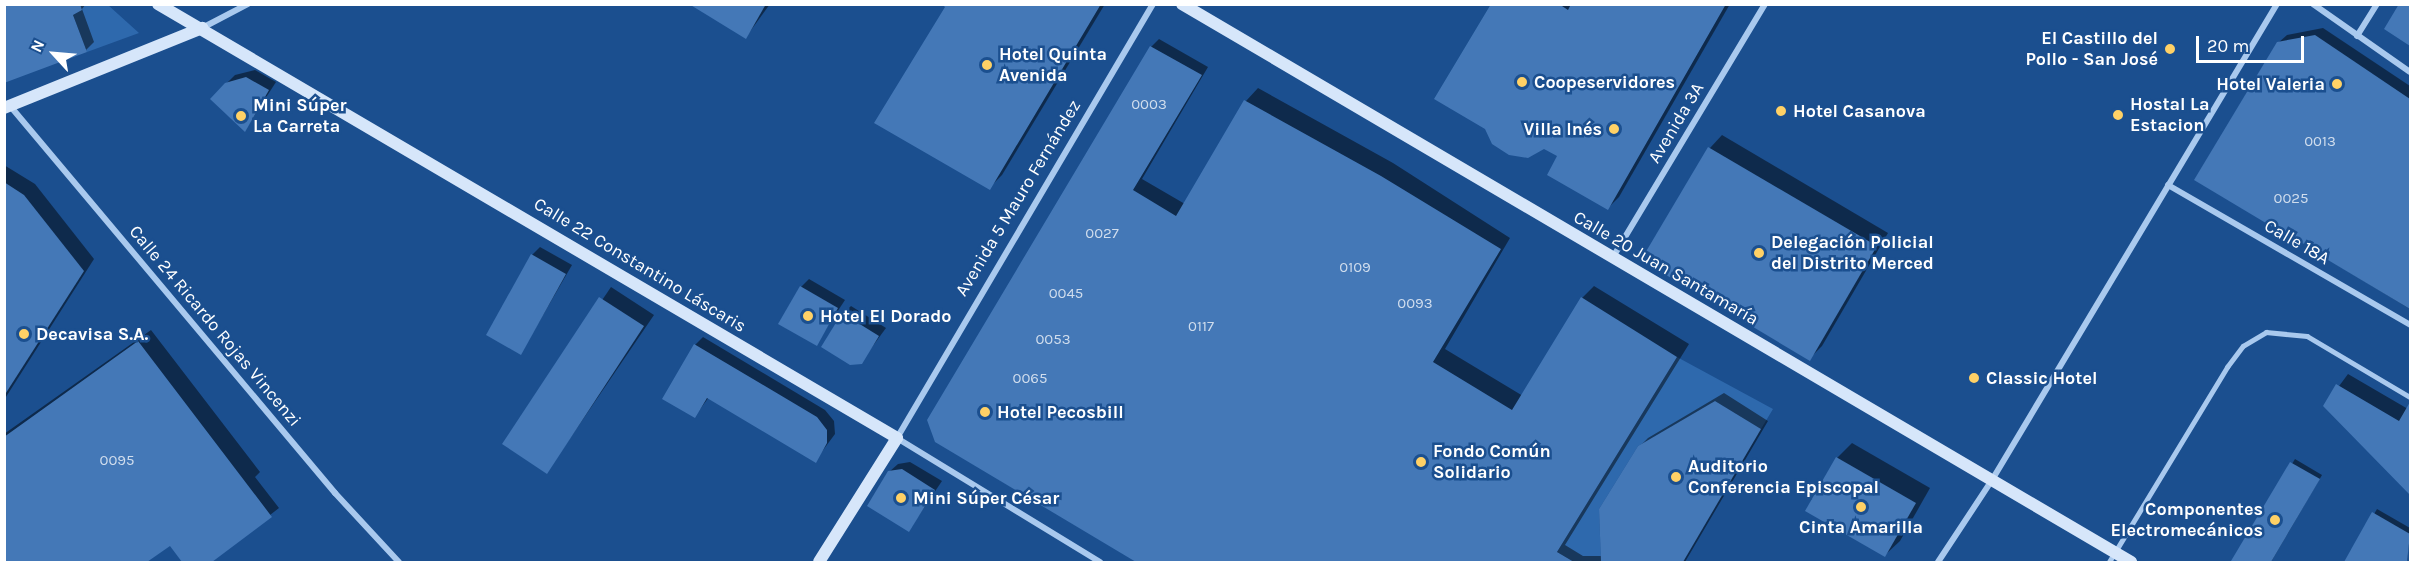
<!DOCTYPE html>
<meta charset="utf-8">
<style>
body{margin:0}
#map{position:relative;width:2415px;height:567px;overflow:hidden;background:#1b4f8f;font-family:Karla,sans-serif}
div>[style]{position:absolute}
.green>*{inset:0;background:#2e69ad}
.shadow>*{inset:0;background:#0007}
.building>*{inset:0;background:#4478b7}
.lane>*{height:4.5px;margin:-2.25px;padding:0 2.25px;transform-origin:2.25px;border-radius:2.25px;background:#a9c9ee}
.street>*{height:6px;margin:-3px;padding:0 3px;transform-origin:3px;border-radius:3px;background:#a9c9ee}
.secondary>*{height:12px;margin:-6px;padding:0 6px;transform-origin:6px;border-radius:6px;background:#d6e6fa}
.dots>*{width:16px;height:16px;translate:-50% -50%;box-sizing:border-box;border:3px solid #1b4f8f;border-radius:50%}
span{translate:-50% -50%;white-space:nowrap;text-align:center;line-height:1.15;-webkit-text-stroke:5px #1b4f8f;paint-order:stroke}
.number-label{font-size:15px;color:#d0dded}
.number-label span{-webkit-text-stroke-width:0}
.poi-label{font-size:18px;color:#fff;font-weight:700}
.right{translate:-100% -50%;text-align:right}
.left{translate:0 -50%;text-align:left}
.street-label{font-size:18px;color:#fff}
.frame{position:absolute;inset:0;border:6px solid #fff;pointer-events:none}
.north{position:absolute;left:24px;top:24px;width:60px;height:60px;-webkit-text-stroke:4px #1b4f8f;paint-order:stroke;rotate:296deg;font-size:16px;font-weight:700;line-height:24px;text-align:center;color:#fff}
.north::after{content:'';display:block;margin:auto;width:21px;height:27px;background:#fff;clip-path:polygon(50% 0,100% 100%,50% 72%,0 100%)}
.scale{position:absolute;left:2196px;top:36px;width:108px;height:27px;box-sizing:border-box;border:3px solid #fff;border-top:0;padding-left:8px;font-size:18px;line-height:21px;white-space:nowrap;color:#fff;-webkit-text-stroke:4px #1b4f8f;paint-order:stroke}
</style>
<div id="map">
<div class="green">
<div style="clip-path:polygon(80px 5px,108px 5px,139px 33px,87px 52px,73px 15px,82px 10px)"></div>
<div style="clip-path:polygon(1677px 357px,1773px 409px,1761px 429px,1715px 401px,1638px 446px,1599px 509px,1601px 562px,1574px 562px,1557px 552px)"></div>
</div>
<div class="shadow">
<div style="clip-path:polygon(4px 4px,86px 4px,82px 9px,94px 42px,86px 50px)"></div>
<div style="clip-path:polygon(692px 4px,770px 4px,746px 37px)"></div>
<div style="clip-path:polygon(949px 4px,1105px 4px,1002px 175px,989px 188px)"></div>
<div style="clip-path:polygon(1492px 4px,1730px 4px,1619px 197px,1608px 208px,1563px 150px)"></div>
<div style="clip-path:polygon(2401px 4px,2410px 4px,2410px 44px,2386px 29px)"></div>
<div style="clip-path:polygon(2323px 28px,2410px 86px,2410px 309px,2196px 179px,2278px 43px,2287px 35px)"></div>
<div style="clip-path:polygon(1159px 39px,1208px 67px,1142px 179px,1185px 204px,1246px 101px,1258px 88px,1393px 163px,1510px 238px,1445px 349px,1523px 396px,1582px 298px,1594px 286px,1689px 344px,1565px 545px,1583px 556px,1602px 556px,1639px 447px,1648px 438px,1724px 393px,1768px 421px,1685px 562px,1138px 562px,998px 479px,1151px 47px)"></div>
<div style="clip-path:polygon(255px 70px,276px 82px,245px 130px,226px 84px,235px 75px)"></div>
<div style="clip-path:polygon(1722px 135px,1888px 233px,1822px 346px,1809px 359px,1643px 260px,1710px 148px)"></div>
<div style="clip-path:polygon(4px 165px,35px 184px,94px 259px,4px 400px)"></div>
<div style="clip-path:polygon(540px 247px,572px 265px,521px 353px,532px 255px)"></div>
<div style="clip-path:polygon(809px 279px,845px 300px,816px 344px,801px 287px)"></div>
<div style="clip-path:polygon(611px 287px,654px 315px,547px 472px,504px 444px)"></div>
<div style="clip-path:polygon(851px 306px,886px 328px,861px 362px,843px 314px)"></div>
<div style="clip-path:polygon(151px 330px,260px 472px,255px 477px,279px 508px,210px 562px,184px 562px,172px 546px,176px 538px,144px 562px,4px 562px,4px 434px)"></div>
<div style="clip-path:polygon(703px 337px,825px 410px,834px 421px,835px 434px,815px 461px,709px 397px,695px 416px,695px 345px)"></div>
<div style="clip-path:polygon(2348px 374px,2408px 409px,2410px 405px,2410px 493px,2325px 405px)"></div>
<div style="clip-path:polygon(1852px 443px,1930px 488px,1900px 541px,1885px 555px,1837px 458px)"></div>
<div style="clip-path:polygon(2295px 459px,2322px 475px,2271px 562px,2233px 561px)"></div>
<div style="clip-path:polygon(910px 462px,942px 481px,909px 530px,889px 472px,898px 464px)"></div>
<div style="clip-path:polygon(2377px 509px,2410px 528px,2407px 562px,2346px 562px)"></div>
</div>
<div class="building">
<div style="clip-path:polygon(4px 4px,80px 4px,82px 10px,73px 15px,87px 52px,4px 83px)"></div>
<div style="clip-path:polygon(689px 4px,766px 4px,746px 39px)"></div>
<div style="clip-path:polygon(942px 4px,1101px 4px,990px 190px,874px 123px,945px 7px)"></div>
<div style="clip-path:polygon(1491px 4px,1559px 4px,1568px 10px,1571px 4px,1726px 4px,1608px 210px,1547px 175px,1557px 156px,1544px 149px,1528px 158px,1509px 155px,1492px 144px,1485px 129px,1434px 99px)"></div>
<div style="clip-path:polygon(2399px 4px,2410px 4px,2410px 46px,2384px 29px)"></div>
<div style="clip-path:polygon(2315px 35px,2410px 99px,2410px 309px,2194px 180px,2277px 42px)"></div>
<div style="clip-path:polygon(1150px 46px,1202px 75px,1133px 190px,1176px 216px,1244px 100px,1381px 176px,1501px 249px,1433px 362px,1512px 410px,1581px 297px,1677px 357px,1557px 552px,1574px 562px,1136px 562px,935px 442px,927px 420px)"></div>
<div style="clip-path:polygon(246px 77px,269px 90px,245px 132px,210px 99px,225px 83px)"></div>
<div style="clip-path:polygon(1708px 147px,1877px 246px,1810px 361px,1641px 260px)"></div>
<div style="clip-path:polygon(4px 182px,24px 195px,84px 271px,4px 396px)"></div>
<div style="clip-path:polygon(531px 254px,566px 274px,521px 355px,486px 335px)"></div>
<div style="clip-path:polygon(800px 286px,838px 308px,817px 346px,778px 324px)"></div>
<div style="clip-path:polygon(599px 297px,644px 326px,547px 474px,502px 444px)"></div>
<div style="clip-path:polygon(842px 313px,879px 336px,862px 364px,850px 365px,821px 347px)"></div>
<div style="clip-path:polygon(138px 341px,272px 517px,212px 562px,182px 562px,170px 546px,147px 562px,4px 562px,4px 437px)"></div>
<div style="clip-path:polygon(694px 344px,817px 417px,827px 430px,827px 443px,816px 463px,707px 398px,695px 418px,662px 399px)"></div>
<div style="clip-path:polygon(2336px 384px,2399px 421px,2410px 402px,2410px 495px,2323px 406px)"></div>
<div style="clip-path:polygon(1715px 401px,1761px 429px,1683px 562px,1601px 562px,1599px 509px,1638px 446px)"></div>
<div style="clip-path:polygon(1836px 457px,1916px 503px,1885px 557px,1805px 511px)"></div>
<div style="clip-path:polygon(2290px 462px,2320px 479px,2271px 562px,2231px 561px)"></div>
<div style="clip-path:polygon(902px 469px,935px 490px,909px 532px,867px 506px,888px 471px)"></div>
<div style="clip-path:polygon(2372px 512px,2410px 534px,2407px 562px,2344px 562px)"></div>
</div>
<div class="lane">
<div style="left:2109px;top:562px;width:228px;rotate:-58.8deg"></div>
<div style="left:2227px;top:367px;width:26px;rotate:-53deg"></div>
<div style="left:2243px;top:346px;width:27px;rotate:-31deg"></div>
<div style="left:2266px;top:332px;width:41px;rotate:5.6deg"></div>
<div style="left:2307px;top:336px;width:120px;rotate:30.6deg"></div>
</div>
<div class="street">
<div style="left:2313px;top:4px;width:118px;rotate:35deg"></div>
<div style="left:202px;top:28px;width:52px;rotate:-27.6deg"></div>
<div style="left:2357px;top:36px;width:38px;rotate:-58deg"></div>
<div style="left:11px;top:107px;width:504px;rotate:49.99deg"></div>
<div style="left:335px;top:493px;width:94px;rotate:47.2deg"></div>
<div style="left:2168px;top:185px;width:280px;rotate:30deg"></div>
<div style="left:1613px;top:257px;width:295px;rotate:-59deg"></div>
<div style="left:1100px;top:562px;width:238px;rotate:-148.6deg"></div>
<div style="left:897px;top:438px;width:504px;rotate:-59.47deg"></div>
<div style="left:1938px;top:562px;width:98px;rotate:-56.6deg"></div>
<div style="left:1992px;top:480px;width:555px;rotate:-59.09deg"></div>
</div>
<div class="secondary">
<div style="left:158px;top:4px;width:857px;rotate:30.42deg"></div>
<div style="left:897px;top:438px;width:146px;rotate:122.2deg"></div>
<div style="left:1182px;top:4px;width:1101px;rotate:30.45deg"></div>
<div style="left:4px;top:108px;width:214px;rotate:-22deg"></div>
</div>
<div class="dots">
<div style="left:2170px;top:49px;background:#ffd166"></div>
<div style="left:987px;top:65px;background:#ffd166"></div>
<div style="left:1522px;top:82px;background:#ffd166"></div>
<div style="left:2337px;top:84px;background:#ffd166"></div>
<div style="left:1781px;top:111px;background:#ffd166"></div>
<div style="left:2118px;top:115px;background:#ffd166"></div>
<div style="left:241px;top:116px;background:#ffd166"></div>
<div style="left:1614px;top:129px;background:#ffd166"></div>
<div style="left:1759px;top:253px;background:#ffd166"></div>
<div style="left:808px;top:316px;background:#ffd166"></div>
<div style="left:24px;top:334px;background:#ffd166"></div>
<div style="left:1974px;top:378px;background:#ffd166"></div>
<div style="left:985px;top:412px;background:#ffd166"></div>
<div style="left:1421px;top:462px;background:#ffd166"></div>
<div style="left:1676px;top:477px;background:#ffd166"></div>
<div style="left:901px;top:498px;background:#ffd166"></div>
<div style="left:1861px;top:507px;background:#ffd166"></div>
<div style="left:2275px;top:520px;background:#ffd166"></div>
</div>
<div class="number-label">
<span style="left:1149px;top:105px">0003</span>
<span style="left:2320px;top:142px">0013</span>
<span style="left:2291px;top:199px">0025</span>
<span style="left:1102px;top:234px">0027</span>
<span style="left:1355px;top:268px">0109</span>
<span style="left:1066px;top:294px">0045</span>
<span style="left:1415px;top:304px">0093</span>
<span style="left:1201px;top:327px">0117</span>
<span style="left:1053px;top:340px">0053</span>
<span style="left:1030px;top:379px">0065</span>
<span style="left:117px;top:461px">0095</span>
</div>
<div class="poi-label">
<span class="right" style="left:2158px;top:49px">El Castillo del<br>Pollo - San José</span>
<span class="left" style="left:999px;top:65px">Hotel Quinta<br>Avenida</span>
<span class="left" style="left:1534px;top:82px">Coopeservidores</span>
<span class="right" style="left:2325px;top:84px">Hotel Valeria</span>
<span class="left" style="left:2130px;top:115px">Hostal La<br>Estacion</span>
<span class="left" style="left:253px;top:116px">Mini Súper<br>La Carreta</span>
<span class="left" style="left:1793px;top:111px">Hotel Casanova</span>
<span class="right" style="left:1602px;top:129px">Villa Inés</span>
<span class="left" style="left:1771px;top:253px">Delegación Policial<br>del Distrito Merced</span>
<span class="left" style="left:820px;top:316px">Hotel El Dorado</span>
<span class="left" style="left:36px;top:334px">Decavisa S.A.</span>
<span class="left" style="left:1986px;top:378px">Classic Hotel</span>
<span class="left" style="left:997px;top:412px">Hotel Pecosbill</span>
<span class="left" style="left:1433px;top:462px">Fondo Común<br>Solidario</span>
<span class="left" style="left:1688px;top:477px">Auditorio<br>Conferencia Episcopal</span>
<span class="left" style="left:913px;top:498px">Mini Súper César</span>
<span class="right" style="left:2263px;top:520px">Componentes<br>Electromecánicos</span>
<span style="left:1861px;top:527px">Cinta Amarilla</span>
</div>
<div class="street-label">
<span style="left:1676px;top:123px;rotate:-59deg">Avenida 3A</span>
<span style="left:1018px;top:198px;rotate:-59deg">Avenida 5 Mauro Fernández</span>
<span style="left:2297px;top:242px;rotate:30deg">Calle 18A</span>
<span style="left:640px;top:265px;rotate:31deg">Calle 22 Constantino Láscaris</span>
<span style="left:1666px;top:268px;rotate:30deg">Calle 20 Juan Santamaría</span>
<span style="left:215px;top:326px;rotate:50deg">Calle 24 Ricardo Rojas Vincenzi</span>
</div>
<div class="frame"></div>
<div class="north">N</div>
<div class="scale">20 m</div>
</div>
